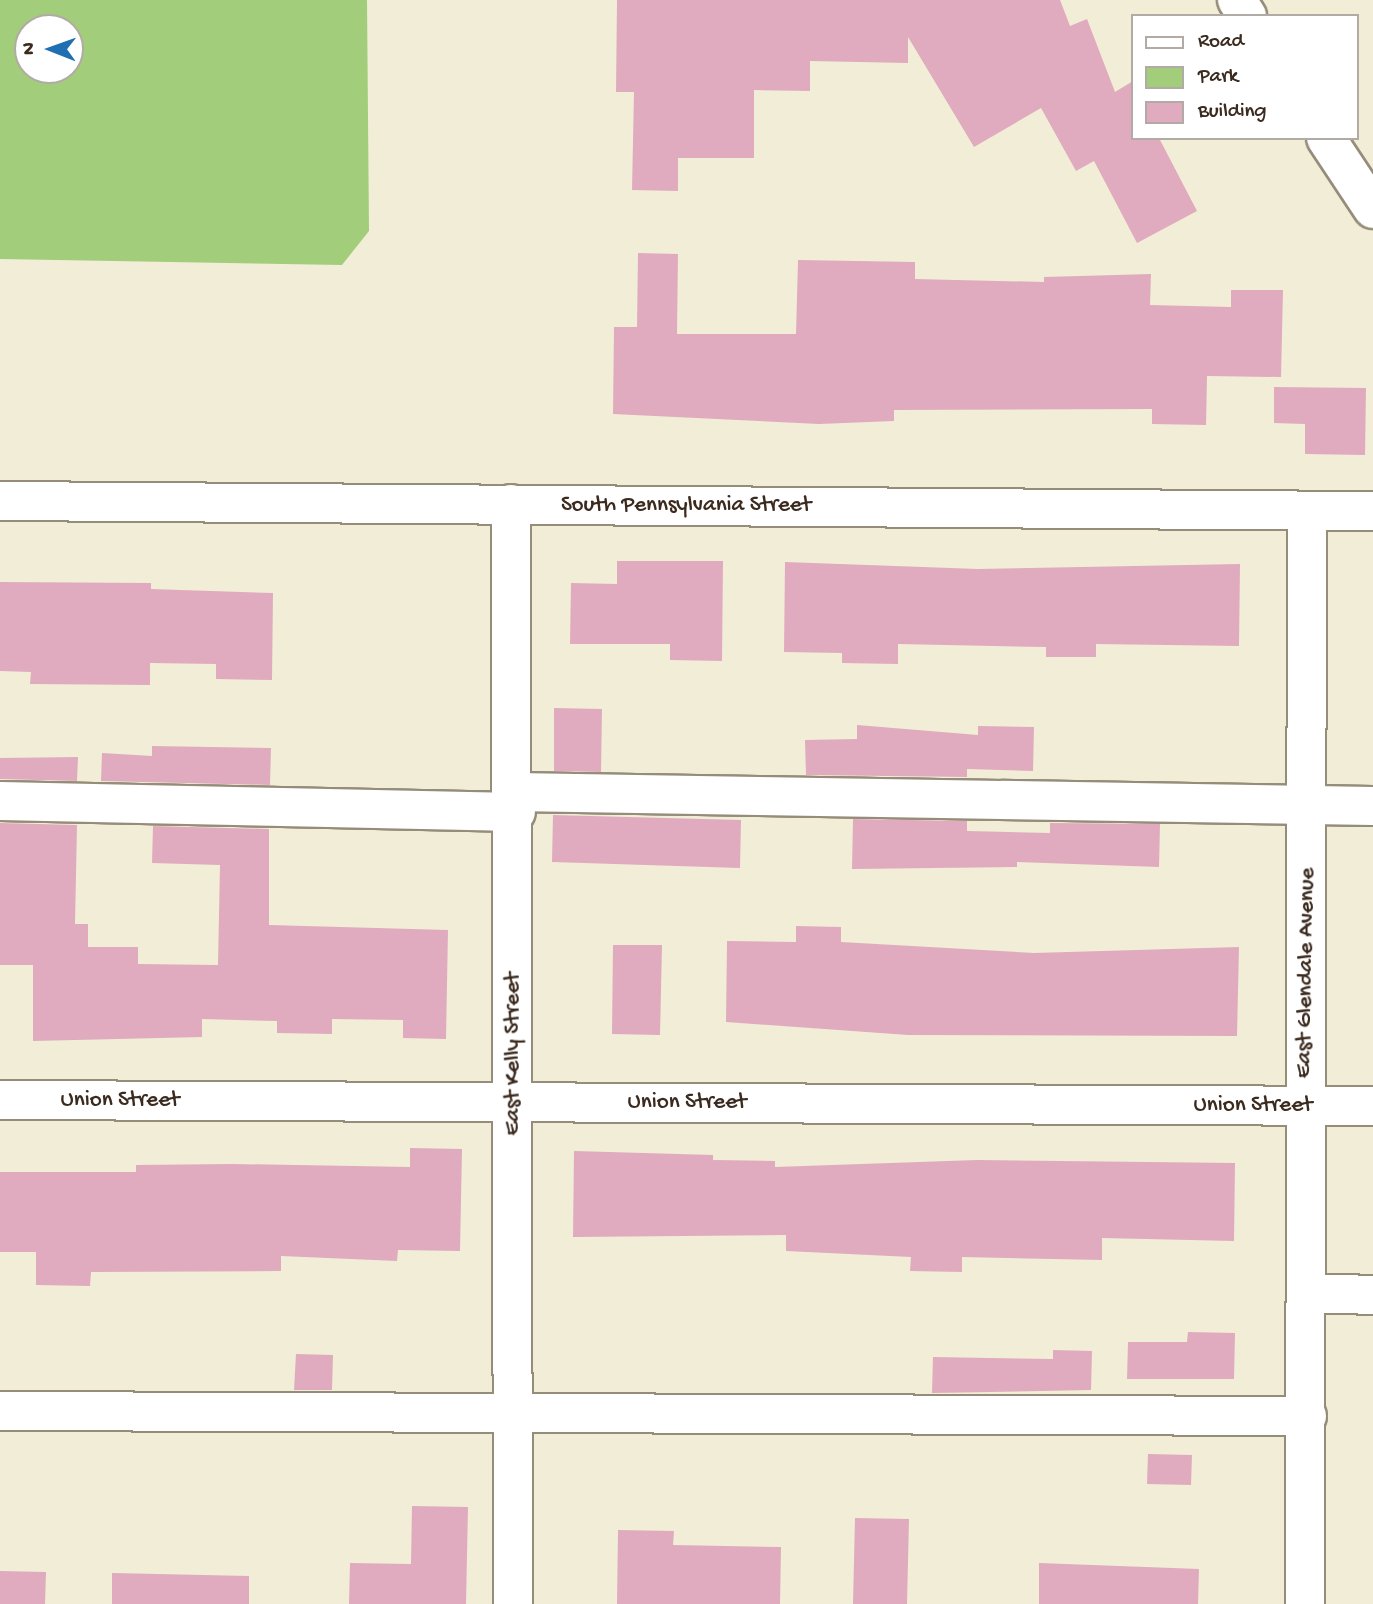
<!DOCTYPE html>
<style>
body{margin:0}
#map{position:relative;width:1373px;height:1604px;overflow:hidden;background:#f1edd7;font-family:"Gochi Hand",sans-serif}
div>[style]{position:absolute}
.green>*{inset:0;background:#a2ce7b}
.building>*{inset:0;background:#e0abbf}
.roads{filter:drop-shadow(2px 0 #968c7a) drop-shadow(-2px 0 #968c7a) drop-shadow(0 2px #968c7a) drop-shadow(0 -2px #968c7a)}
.minor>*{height:38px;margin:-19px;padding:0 19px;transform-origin:19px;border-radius:19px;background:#fff}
span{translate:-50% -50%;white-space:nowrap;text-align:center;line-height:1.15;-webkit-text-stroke:5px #fff;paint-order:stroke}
.street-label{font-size:23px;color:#3b2a1e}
.legend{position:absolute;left:1131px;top:14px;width:228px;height:126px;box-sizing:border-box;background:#fff;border:2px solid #b1aaa5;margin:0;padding:9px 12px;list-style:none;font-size:21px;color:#3b2a1e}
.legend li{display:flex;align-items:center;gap:14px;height:35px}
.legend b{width:35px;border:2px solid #b1aaa5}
.north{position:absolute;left:14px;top:14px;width:70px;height:70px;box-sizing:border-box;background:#fff;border:2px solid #b1aaa5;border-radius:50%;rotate:271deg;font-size:19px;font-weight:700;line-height:28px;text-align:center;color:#3b2a1e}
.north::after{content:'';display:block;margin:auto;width:24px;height:32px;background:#1f6fb2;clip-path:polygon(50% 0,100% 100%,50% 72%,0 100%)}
</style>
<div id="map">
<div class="green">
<div style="clip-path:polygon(evenodd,0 0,367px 0,369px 231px,342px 265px,0 259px,0 0,28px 28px,70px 28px,70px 70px,28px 70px,28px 28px)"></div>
</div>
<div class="building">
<div style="clip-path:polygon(617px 0,1060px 0,1070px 26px,1087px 19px,1115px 92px,1133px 81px,1133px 138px,1159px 138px,1197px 211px,1137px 243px,1094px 161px,1076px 171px,1041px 108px,974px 147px,908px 37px,908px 63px,810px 61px,810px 91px,754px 90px,754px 158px,678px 158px,678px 191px,632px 190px,634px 92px,616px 92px)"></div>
<div style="clip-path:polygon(638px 253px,678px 254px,677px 334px,796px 334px,798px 260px,915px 262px,915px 279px,1044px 282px,1044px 277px,1151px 274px,1150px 305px,1231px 307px,1231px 290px,1283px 290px,1281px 377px,1207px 376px,1206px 425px,1152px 424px,1152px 409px,894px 410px,894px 421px,819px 424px,613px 414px,614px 327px,637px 327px)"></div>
<div style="clip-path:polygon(1274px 387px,1366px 388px,1365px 455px,1305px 454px,1305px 424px,1274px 423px)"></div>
<div style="clip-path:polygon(617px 561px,723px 561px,722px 661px,670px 660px,670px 644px,570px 644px,571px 583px,617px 584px)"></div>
<div style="clip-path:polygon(785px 562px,978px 569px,1240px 564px,1239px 646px,1096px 644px,1096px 657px,1046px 657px,1046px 647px,898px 644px,898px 664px,842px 663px,842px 653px,784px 652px)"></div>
<div style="clip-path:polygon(0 582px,151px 583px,151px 589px,273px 593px,272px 680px,216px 679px,216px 664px,150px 663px,150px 685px,30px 684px,31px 672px,0 671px)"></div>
<div style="clip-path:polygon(554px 708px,602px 709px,601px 772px,554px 771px)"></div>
<div style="clip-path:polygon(857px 725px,978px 735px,978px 726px,1034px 727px,1033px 771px,967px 769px,967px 777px,806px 775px,805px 740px,857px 739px)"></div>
<div style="clip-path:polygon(152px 746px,271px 748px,270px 785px,101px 781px,102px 753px,152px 756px)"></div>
<div style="clip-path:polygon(78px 757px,77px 781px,0 779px,0 758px)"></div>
<div style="clip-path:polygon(553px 815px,741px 820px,740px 868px,552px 862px)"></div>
<div style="clip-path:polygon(853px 819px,967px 821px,967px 831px,1050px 833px,1050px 823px,1160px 824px,1159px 867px,1017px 862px,1017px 867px,852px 869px)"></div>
<div style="clip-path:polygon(0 823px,77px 825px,75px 924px,88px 924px,88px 947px,138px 947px,138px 964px,218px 965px,220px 865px,152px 863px,153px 826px,269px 829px,269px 925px,448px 930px,446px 1039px,403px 1038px,403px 1020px,332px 1019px,332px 1034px,277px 1033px,277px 1021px,202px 1019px,202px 1037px,33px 1041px,33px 965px,0 965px)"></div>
<div style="clip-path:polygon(796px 926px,841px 927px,841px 942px,1034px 953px,1239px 947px,1237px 1036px,908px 1035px,726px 1022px,727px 941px,796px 942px)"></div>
<div style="clip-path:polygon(613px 945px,662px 945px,660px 1035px,612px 1034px)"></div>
<div style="clip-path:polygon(410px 1148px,462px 1149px,460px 1251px,398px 1250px,397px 1261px,281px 1256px,281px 1271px,91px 1272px,90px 1286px,36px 1285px,36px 1252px,0 1252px,0 1172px,136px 1172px,136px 1165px,233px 1164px,410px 1167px)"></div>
<div style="clip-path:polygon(574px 1151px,713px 1155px,713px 1160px,775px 1161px,775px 1167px,977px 1160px,1235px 1163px,1234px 1241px,1102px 1238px,1102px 1260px,962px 1257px,962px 1272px,910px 1271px,911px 1257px,786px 1251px,786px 1235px,573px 1237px)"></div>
<div style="clip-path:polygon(1188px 1332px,1235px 1333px,1234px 1379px,1127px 1379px,1128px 1342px,1187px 1342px)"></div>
<div style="clip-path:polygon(1053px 1350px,1092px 1351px,1091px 1390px,932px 1393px,933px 1357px,1053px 1359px)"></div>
<div style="clip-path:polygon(296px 1354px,333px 1355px,332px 1390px,294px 1390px)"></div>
<div style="clip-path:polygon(1148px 1454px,1192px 1455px,1191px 1485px,1147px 1484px)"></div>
<div style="clip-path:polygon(412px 1506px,468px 1507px,466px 1604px,349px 1604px,350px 1563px,411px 1564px)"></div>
<div style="clip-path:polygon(855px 1518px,909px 1519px,907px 1604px,853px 1604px)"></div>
<div style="clip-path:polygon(618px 1530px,674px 1531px,673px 1545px,781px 1547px,780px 1604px,617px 1604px)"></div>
<div style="clip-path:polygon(1039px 1563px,1199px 1569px,1198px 1604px,1039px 1604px)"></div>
<div style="clip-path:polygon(0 1571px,46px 1572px,45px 1604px,0 1604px)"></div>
<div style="clip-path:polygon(112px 1573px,249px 1576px,249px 1604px,112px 1604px)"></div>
</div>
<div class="roads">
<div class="minor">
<div style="left:1237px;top:0;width:19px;rotate:58deg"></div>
<div style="left:1326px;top:138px;width:85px;rotate:56.5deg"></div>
<div style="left:0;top:501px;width:1373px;rotate:0.42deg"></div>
<div style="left:511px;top:504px;width:1100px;rotate:89.9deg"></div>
<div style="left:515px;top:792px;width:858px;rotate:0.93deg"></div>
<div style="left:0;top:801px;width:516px;rotate:1.22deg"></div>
<div style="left:0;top:1100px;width:1373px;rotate:0.25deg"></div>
<div style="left:1307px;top:1293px;width:66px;rotate:1.7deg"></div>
<div style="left:0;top:1411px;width:1307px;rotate:0.22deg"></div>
<div style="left:1305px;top:1604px;width:1093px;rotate:-89.9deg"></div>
</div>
</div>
<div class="street-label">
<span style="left:686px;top:506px">South Pennsylvania Street</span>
<span style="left:1307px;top:973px;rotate:-89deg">East Glendale Avenue</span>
<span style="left:514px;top:1054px;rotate:-90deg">East Kelly Street</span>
<span style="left:120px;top:1101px">Union Street</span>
<span style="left:687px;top:1103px">Union Street</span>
<span style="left:1253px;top:1106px">Union Street</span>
</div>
<ul class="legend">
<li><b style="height:9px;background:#fff"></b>Road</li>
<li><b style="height:19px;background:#a2ce7b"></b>Park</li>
<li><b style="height:19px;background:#e0abbf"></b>Building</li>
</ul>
<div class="north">N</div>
</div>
